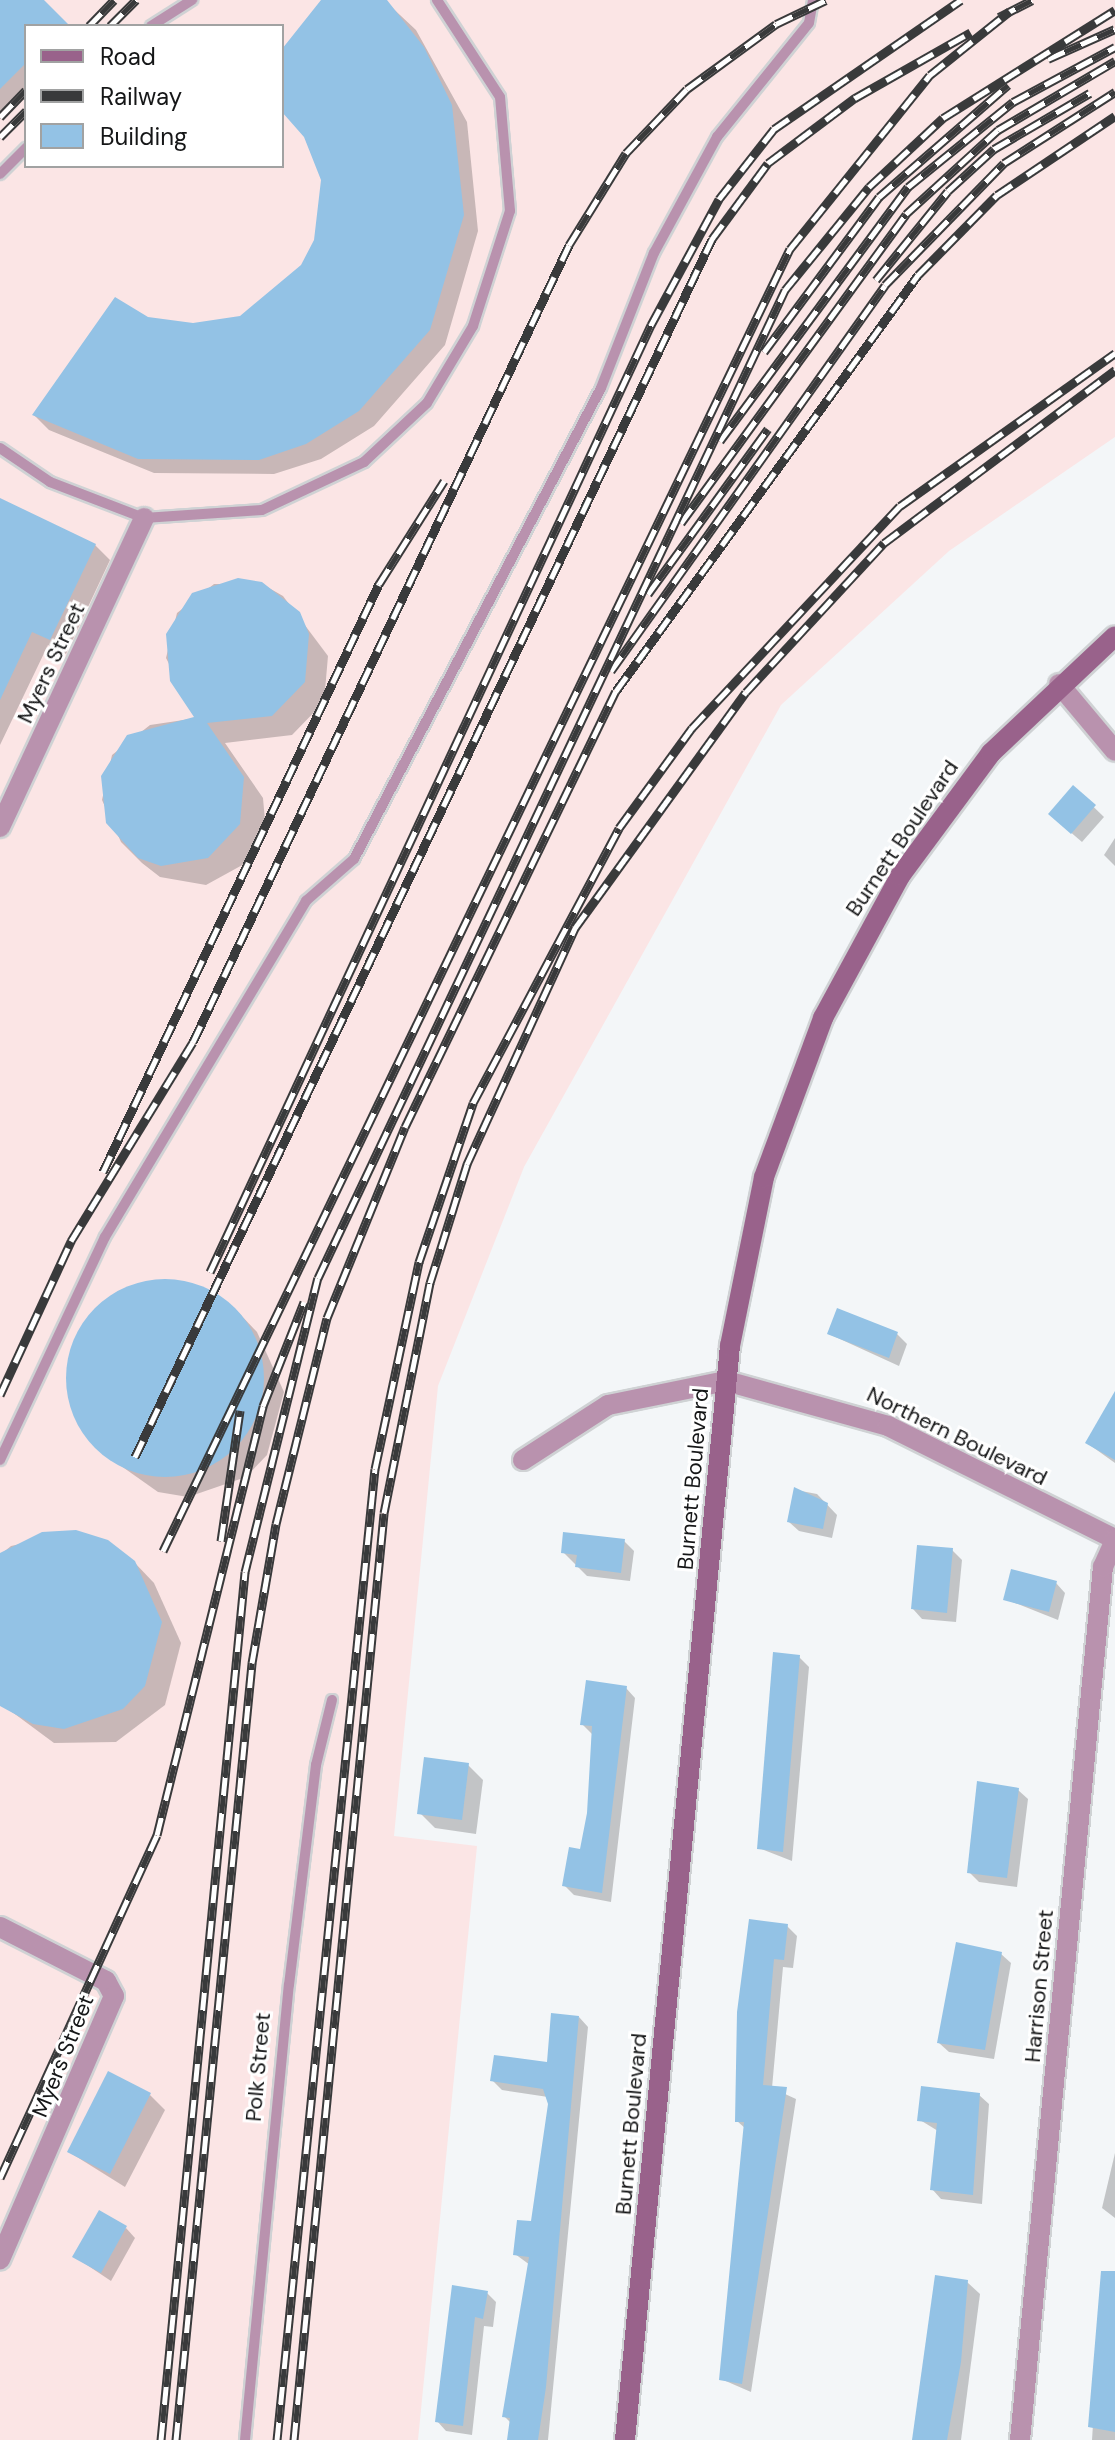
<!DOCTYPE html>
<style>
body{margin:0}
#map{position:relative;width:1115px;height:2440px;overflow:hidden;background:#f3f6f8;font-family:"DM Sans",sans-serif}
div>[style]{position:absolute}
.industrial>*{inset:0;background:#fbe5e5}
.shadow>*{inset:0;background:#0003}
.building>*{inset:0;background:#93c2e5}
.round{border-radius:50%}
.roads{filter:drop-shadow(2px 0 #cfd2d4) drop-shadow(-2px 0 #cfd2d4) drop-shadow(0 2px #cfd2d4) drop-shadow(0 -2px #cfd2d4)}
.lane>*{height:10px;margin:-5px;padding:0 5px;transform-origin:5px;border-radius:5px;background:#b992ae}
.street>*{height:20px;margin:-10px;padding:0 10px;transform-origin:10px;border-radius:10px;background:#b992ae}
.secondary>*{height:20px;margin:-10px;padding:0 10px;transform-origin:10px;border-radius:10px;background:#99628b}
.rail>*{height:9px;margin-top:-4.5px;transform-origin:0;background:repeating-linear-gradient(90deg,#fff 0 18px,#393a3b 0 36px);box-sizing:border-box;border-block:2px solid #393a3b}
span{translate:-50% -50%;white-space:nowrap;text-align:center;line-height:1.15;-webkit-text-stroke:6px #fff;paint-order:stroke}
.street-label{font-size:22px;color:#151617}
.legend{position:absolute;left:24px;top:24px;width:260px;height:144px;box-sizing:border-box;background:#fff;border:2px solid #a1a2a2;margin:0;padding:10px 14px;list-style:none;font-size:24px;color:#151617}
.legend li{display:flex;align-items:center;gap:16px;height:40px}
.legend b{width:40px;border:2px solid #a1a2a2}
</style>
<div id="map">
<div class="industrial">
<div style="clip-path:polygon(evenodd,0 0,1115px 0,1115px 437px,949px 551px,781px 705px,524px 1167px,438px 1386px,394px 1836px,477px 1846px,418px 2440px,0 2440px,0 0,26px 26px,282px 26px,282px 166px,26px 166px,26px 26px)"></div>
</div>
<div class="shadow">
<div style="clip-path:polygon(0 0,41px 0,67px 26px,26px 26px,26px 93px,0 119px)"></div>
<div style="clip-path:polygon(323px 0,384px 0,416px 30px,467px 122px,478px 231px,445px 345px,374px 426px,321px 459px,274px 474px,154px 473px,49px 430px,34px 415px,147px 319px,193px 325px,241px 318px,303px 266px,316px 241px,323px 180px,306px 136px,282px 110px,282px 53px)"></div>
<div style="clip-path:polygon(0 500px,95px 545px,110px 560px,66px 654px,48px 645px,0 745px)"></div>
<div style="clip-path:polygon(214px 584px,262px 584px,283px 596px,328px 656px,324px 702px,292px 735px,225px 743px,263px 798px,265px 821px,246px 863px,206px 885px,160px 877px,142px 863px,121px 842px,102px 800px,112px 755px,150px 725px,197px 718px,166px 658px,177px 613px)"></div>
<div style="clip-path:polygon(1074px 788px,1104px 817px,1082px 842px,1061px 824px)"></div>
<div style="clip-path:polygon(1115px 838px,1115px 866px,1104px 855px)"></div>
<div style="clip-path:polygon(178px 1282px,237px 1311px,257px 1332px,284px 1392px,267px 1455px,246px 1477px,188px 1497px,158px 1492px,107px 1456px,86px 1436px,67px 1377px,73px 1345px,90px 1316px,145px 1283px)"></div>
<div style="clip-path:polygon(829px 1334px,897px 1334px,907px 1344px,899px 1366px)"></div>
<div style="clip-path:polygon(1115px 1421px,1115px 1463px,1087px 1443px)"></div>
<div style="clip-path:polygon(796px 1490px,817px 1494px,837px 1515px,832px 1538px,799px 1531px,789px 1522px)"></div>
<div style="clip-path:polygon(75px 1532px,134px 1562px,154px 1583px,181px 1643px,165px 1705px,116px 1742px,54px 1743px,0 1703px,0 1555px,11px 1546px)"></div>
<div style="clip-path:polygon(624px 1541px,634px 1551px,630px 1581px,587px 1576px,563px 1552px)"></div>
<div style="clip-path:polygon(952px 1550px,962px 1560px,956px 1622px,922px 1619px,913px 1609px)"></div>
<div style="clip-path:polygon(1056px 1583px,1065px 1593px,1058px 1620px,1005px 1599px)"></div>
<div style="clip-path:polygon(799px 1657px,809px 1667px,792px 1861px,759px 1848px)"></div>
<div style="clip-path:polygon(626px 1688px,635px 1698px,611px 1902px,574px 1895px,564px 1885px,582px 1852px,589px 1814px,592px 1734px,582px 1724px)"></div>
<div style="clip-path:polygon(468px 1765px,483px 1780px,476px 1834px,435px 1828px,420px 1813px)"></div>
<div style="clip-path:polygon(1018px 1790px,1028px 1799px,1017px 1887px,979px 1882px,969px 1872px)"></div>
<div style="clip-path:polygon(787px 1926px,797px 1936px,793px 1968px,783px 1967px,772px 2088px,796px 2099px,751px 2392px,721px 2379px,746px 2129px,737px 2121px,739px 2012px)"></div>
<div style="clip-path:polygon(1001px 1954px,1011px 1963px,994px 2059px,949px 2052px,939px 2043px)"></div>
<div style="clip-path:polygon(579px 2017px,588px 2027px,548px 2440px,508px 2440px,511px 2423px,504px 2416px,530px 2265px,515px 2254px,533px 2223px,550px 2104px,548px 2097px,502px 2090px,492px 2080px,549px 2065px)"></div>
<div style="clip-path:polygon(150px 2095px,165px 2110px,125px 2187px,69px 2152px)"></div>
<div style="clip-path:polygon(979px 2095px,989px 2104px,982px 2204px,941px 2199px,932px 2189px,938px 2131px,920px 2120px)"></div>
<div style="clip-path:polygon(1115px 2153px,1115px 2218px,1102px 2208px)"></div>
<div style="clip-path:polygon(126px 2228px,135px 2238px,111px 2281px,75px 2257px)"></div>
<div style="clip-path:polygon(967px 2282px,980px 2294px,961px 2440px,915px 2440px)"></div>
<div style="clip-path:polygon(1102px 2286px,1115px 2287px,1115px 2440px,1092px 2440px)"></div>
<div style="clip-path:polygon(453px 2288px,487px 2293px,496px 2302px,493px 2327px,484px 2326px,472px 2435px,446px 2431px,437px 2421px)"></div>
</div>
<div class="building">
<div style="clip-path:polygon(0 0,44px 0,70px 26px,26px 26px,26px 63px,0 89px)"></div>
<div style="clip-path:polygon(321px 0,387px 0,424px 47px,452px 105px,464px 215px,430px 330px,359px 411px,306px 444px,259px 460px,138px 459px,32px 415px,115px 297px,148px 317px,193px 323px,240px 316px,301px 265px,314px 240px,321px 180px,304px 137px,282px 112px,282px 49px)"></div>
<div style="clip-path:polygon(0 498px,96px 544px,50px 640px,32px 632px,0 700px)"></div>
<div style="clip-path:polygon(238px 578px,262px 582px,300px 612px,309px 634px,305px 682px,272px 716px,207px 723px,244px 777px,240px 824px,208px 858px,161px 866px,138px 858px,106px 823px,101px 776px,127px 735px,194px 717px,170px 681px,166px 634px,192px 593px)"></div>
<div style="clip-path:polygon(1073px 785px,1096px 805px,1071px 834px,1048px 814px)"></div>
<div class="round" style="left:66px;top:1279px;width:198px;height:198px"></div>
<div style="clip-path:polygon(837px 1308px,898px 1332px,889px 1358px,827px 1334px)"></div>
<div style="clip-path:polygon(1115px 1391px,1115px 1460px,1085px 1443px)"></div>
<div style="clip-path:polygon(794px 1487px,828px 1503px,823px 1529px,787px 1522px)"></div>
<div style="clip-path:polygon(76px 1530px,108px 1540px,135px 1561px,162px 1622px,145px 1686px,123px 1709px,64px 1729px,33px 1724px,0 1706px,0 1553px,42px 1532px)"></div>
<div style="clip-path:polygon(563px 1532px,625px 1539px,621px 1573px,575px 1567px,577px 1555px,561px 1553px)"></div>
<div style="clip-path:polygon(917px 1545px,953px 1548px,947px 1613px,911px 1609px)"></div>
<div style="clip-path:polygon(1011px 1569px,1057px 1581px,1049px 1612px,1003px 1600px)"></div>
<div style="clip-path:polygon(773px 1652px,800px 1655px,783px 1852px,757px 1849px)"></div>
<div style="clip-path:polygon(586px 1680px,627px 1686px,602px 1893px,562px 1886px,569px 1847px,580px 1849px,587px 1813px,592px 1726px,580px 1725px)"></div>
<div style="clip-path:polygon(424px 1757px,469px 1763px,462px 1820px,417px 1814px)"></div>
<div style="clip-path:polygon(977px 1781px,1019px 1788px,1007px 1878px,967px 1873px)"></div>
<div style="clip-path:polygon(749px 1919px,788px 1924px,784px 1960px,774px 1959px,763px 2085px,787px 2087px,742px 2384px,719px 2380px,744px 2122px,735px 2122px,737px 2012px)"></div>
<div style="clip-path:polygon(956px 1942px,1002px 1952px,985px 2050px,937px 2043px)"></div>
<div style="clip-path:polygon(551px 2013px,579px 2016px,546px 2387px,538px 2440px,507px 2440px,510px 2418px,502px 2417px,529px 2257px,513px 2255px,517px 2220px,531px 2221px,548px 2104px,543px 2089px,490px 2081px,494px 2055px,547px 2062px)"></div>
<div style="clip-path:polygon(108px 2071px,151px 2093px,110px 2174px,67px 2152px)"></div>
<div style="clip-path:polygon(921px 2086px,980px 2093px,973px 2195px,930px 2190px,937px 2123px,917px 2121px)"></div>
<div style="clip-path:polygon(99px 2210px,127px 2226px,101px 2273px,72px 2257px)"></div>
<div style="clip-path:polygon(1101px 2271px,1115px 2271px,1115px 2432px,1088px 2427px)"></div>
<div style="clip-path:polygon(935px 2275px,968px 2280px,961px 2362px,947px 2440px,912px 2440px)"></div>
<div style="clip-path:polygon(452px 2285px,488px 2291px,483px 2319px,475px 2317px,463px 2426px,435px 2422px)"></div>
</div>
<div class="roads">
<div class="lane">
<div style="left:151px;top:26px;width:49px;rotate:-32.4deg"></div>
<div style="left:0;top:174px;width:37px;rotate:-45deg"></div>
<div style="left:0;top:448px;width:60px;rotate:34.2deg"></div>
<div style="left:50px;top:482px;width:101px;rotate:21deg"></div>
<div style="left:144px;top:518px;width:118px;rotate:-3.9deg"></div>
<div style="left:262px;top:510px;width:113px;rotate:-25.2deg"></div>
<div style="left:364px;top:462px;width:86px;rotate:-43.1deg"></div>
<div style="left:427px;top:403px;width:90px;rotate:-59.1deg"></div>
<div style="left:473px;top:326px;width:121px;rotate:-72.2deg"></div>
<div style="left:510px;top:211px;width:114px;rotate:-95deg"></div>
<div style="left:500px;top:97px;width:116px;rotate:-123deg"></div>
<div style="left:0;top:1460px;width:246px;rotate:-64.8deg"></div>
<div style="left:105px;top:1237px;width:392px;rotate:-59.1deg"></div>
<div style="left:306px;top:901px;width:64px;rotate:-41.2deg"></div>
<div style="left:354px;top:859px;width:532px;rotate:-62.33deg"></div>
<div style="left:601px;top:388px;width:145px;rotate:-68.6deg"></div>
<div style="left:654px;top:253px;width:132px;rotate:-61.5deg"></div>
<div style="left:717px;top:137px;width:146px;rotate:-51.1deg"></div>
<div style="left:809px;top:23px;width:23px;rotate:-80deg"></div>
<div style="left:245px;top:2440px;width:457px;rotate:-84.5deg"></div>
<div style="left:289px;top:1985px;width:222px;rotate:-83deg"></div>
<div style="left:316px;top:1765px;width:67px;rotate:-76.2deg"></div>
</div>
<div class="street">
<div style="left:1059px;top:684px;width:87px;rotate:50.1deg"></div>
<div style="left:0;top:827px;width:341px;rotate:-65deg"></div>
<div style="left:523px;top:1460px;width:101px;rotate:-32.9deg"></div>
<div style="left:608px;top:1405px;width:120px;rotate:-11.5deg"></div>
<div style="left:726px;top:1381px;width:168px;rotate:15.5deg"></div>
<div style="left:888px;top:1426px;width:254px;rotate:26.5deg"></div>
<div style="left:0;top:1927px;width:119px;rotate:27deg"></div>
<div style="left:106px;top:1981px;width:17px;rotate:62deg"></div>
<div style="left:114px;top:1996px;width:287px;rotate:113.4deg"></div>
<div style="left:1020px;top:2440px;width:877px;rotate:-84.57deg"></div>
<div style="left:1103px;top:1567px;width:30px;rotate:-66deg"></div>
</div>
<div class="secondary">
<div style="left:625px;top:2440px;width:1099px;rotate:-84.52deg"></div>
<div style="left:730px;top:1346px;width:172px;rotate:-78.6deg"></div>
<div style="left:764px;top:1177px;width:170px;rotate:-69.6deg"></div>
<div style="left:823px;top:1018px;width:162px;rotate:-61.5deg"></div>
<div style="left:900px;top:876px;width:153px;rotate:-53.5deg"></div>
<div style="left:991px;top:753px;width:170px;rotate:-43.3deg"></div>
</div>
</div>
<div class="rail">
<div style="left:999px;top:17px;width:37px;rotate:-27deg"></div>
<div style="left:89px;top:26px;width:36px;rotate:-46deg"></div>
<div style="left:110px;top:26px;width:37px;rotate:-45deg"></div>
<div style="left:1048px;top:59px;width:73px;rotate:-24.1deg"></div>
<div style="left:0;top:117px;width:37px;rotate:-46deg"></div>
<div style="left:0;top:137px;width:37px;rotate:-45deg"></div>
<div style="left:876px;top:280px;width:114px;rotate:-51deg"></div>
<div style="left:948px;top:191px;width:62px;rotate:-42.4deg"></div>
<div style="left:994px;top:149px;width:111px;rotate:-30.3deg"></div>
<div style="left:764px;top:352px;width:193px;rotate:-53.4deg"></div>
<div style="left:879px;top:197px;width:171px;rotate:-41deg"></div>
<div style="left:720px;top:441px;width:316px;rotate:-53.5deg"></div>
<div style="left:908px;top:187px;width:135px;rotate:-39deg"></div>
<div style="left:1013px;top:102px;width:116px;rotate:-28.3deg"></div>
<div style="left:681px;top:523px;width:382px;rotate:-53.9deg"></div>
<div style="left:906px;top:214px;width:125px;rotate:-42.4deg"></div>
<div style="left:998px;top:130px;width:136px;rotate:-30.5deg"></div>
<div style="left:648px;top:594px;width:204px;rotate:-54deg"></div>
<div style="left:611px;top:671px;width:473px;rotate:-54.6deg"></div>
<div style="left:885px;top:285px;width:170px;rotate:-45.7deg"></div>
<div style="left:1004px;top:163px;width:132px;rotate:-32.6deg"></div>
<div style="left:103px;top:1172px;width:650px;rotate:-64.86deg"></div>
<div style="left:379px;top:584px;width:122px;rotate:-57.7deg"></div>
<div style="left:210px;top:1272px;width:1045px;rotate:-65.03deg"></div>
<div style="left:651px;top:325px;width:143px;rotate:-61.6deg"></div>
<div style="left:719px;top:199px;width:89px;rotate:-51.8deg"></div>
<div style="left:774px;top:129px;width:227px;rotate:-34.6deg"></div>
<div style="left:0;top:1395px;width:170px;rotate:-65.2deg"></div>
<div style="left:71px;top:1241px;width:233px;rotate:-58.5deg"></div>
<div style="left:193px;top:1042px;width:881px;rotate:-64.74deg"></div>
<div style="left:569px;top:245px;width:108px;rotate:-58.2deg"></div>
<div style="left:626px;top:153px;width:88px;rotate:-46.4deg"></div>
<div style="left:687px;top:89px;width:110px;rotate:-36.1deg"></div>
<div style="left:776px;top:24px;width:55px;rotate:-25.6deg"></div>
<div style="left:135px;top:1457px;width:1348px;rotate:-64.65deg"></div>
<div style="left:712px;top:239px;width:94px;rotate:-53.6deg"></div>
<div style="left:768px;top:163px;width:109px;rotate:-36.8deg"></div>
<div style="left:855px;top:98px;width:133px;rotate:-29.6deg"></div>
<div style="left:221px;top:1541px;width:132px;rotate:-81.7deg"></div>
<div style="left:163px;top:1551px;width:1445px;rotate:-64.29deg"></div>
<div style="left:790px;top:249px;width:223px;rotate:-51.2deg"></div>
<div style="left:930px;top:75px;width:102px;rotate:-38.7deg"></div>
<div style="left:0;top:2178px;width:377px;rotate:-65.4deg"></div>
<div style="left:157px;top:1835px;width:442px;rotate:-76.1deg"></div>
<div style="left:263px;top:1406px;width:112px;rotate:-68.5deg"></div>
<div style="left:161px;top:2440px;width:872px;rotate:-84.47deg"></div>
<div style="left:245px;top:1572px;width:303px;rotate:-76.1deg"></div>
<div style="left:318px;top:1278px;width:1093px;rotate:-64.7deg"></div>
<div style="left:785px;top:290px;width:133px;rotate:-50.8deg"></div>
<div style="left:869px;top:187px;width:101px;rotate:-43deg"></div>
<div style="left:943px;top:118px;width:203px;rotate:-32.1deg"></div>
<div style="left:176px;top:2440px;width:781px;rotate:-84.41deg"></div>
<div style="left:252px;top:1663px;width:141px;rotate:-80.2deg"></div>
<div style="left:276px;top:1524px;width:212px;rotate:-76.1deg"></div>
<div style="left:327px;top:1318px;width:206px;rotate:-67.8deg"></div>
<div style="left:405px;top:1127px;width:484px;rotate:-64.2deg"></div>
<div style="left:616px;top:691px;width:514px;rotate:-54.02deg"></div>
<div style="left:918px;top:275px;width:112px;rotate:-45.4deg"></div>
<div style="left:997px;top:195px;width:142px;rotate:-33.8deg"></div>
<div style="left:277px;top:2440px;width:976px;rotate:-84.24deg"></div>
<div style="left:375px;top:1469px;width:212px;rotate:-78deg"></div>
<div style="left:419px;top:1262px;width:168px;rotate:-71.2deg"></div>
<div style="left:473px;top:1103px;width:311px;rotate:-62deg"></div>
<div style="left:619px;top:828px;width:124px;rotate:-53.9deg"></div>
<div style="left:692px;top:728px;width:304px;rotate:-46.9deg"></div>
<div style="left:900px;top:506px;width:264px;rotate:-35.4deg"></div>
<div style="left:294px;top:2440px;width:931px;rotate:-84.45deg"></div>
<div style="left:384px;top:1513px;width:235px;rotate:-78.7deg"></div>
<div style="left:430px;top:1283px;width:125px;rotate:-72.7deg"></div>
<div style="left:467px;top:1164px;width:260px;rotate:-65.4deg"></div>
<div style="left:575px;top:928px;width:291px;rotate:-54.1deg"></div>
<div style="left:746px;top:692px;width:203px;rotate:-47.2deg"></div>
<div style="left:884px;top:543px;width:289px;rotate:-36.8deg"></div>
</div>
<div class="street-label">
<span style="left:51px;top:663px;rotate:-65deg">Myers Street</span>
<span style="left:902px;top:838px;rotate:-56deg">Burnett Boulevard</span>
<span style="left:957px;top:1436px;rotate:26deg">Northern Boulevard</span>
<span style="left:693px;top:1479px;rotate:-85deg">Burnett Boulevard</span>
<span style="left:1039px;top:1986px;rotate:-85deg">Harrison Street</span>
<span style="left:63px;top:2056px;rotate:-68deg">Myers Street</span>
<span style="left:258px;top:2067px;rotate:-85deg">Polk Street</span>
<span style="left:631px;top:2124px;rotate:-85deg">Burnett Boulevard</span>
</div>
<ul class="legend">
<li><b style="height:10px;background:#99628b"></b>Road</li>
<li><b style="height:10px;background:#393a3b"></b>Railway</li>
<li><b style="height:22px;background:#93c2e5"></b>Building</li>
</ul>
</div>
